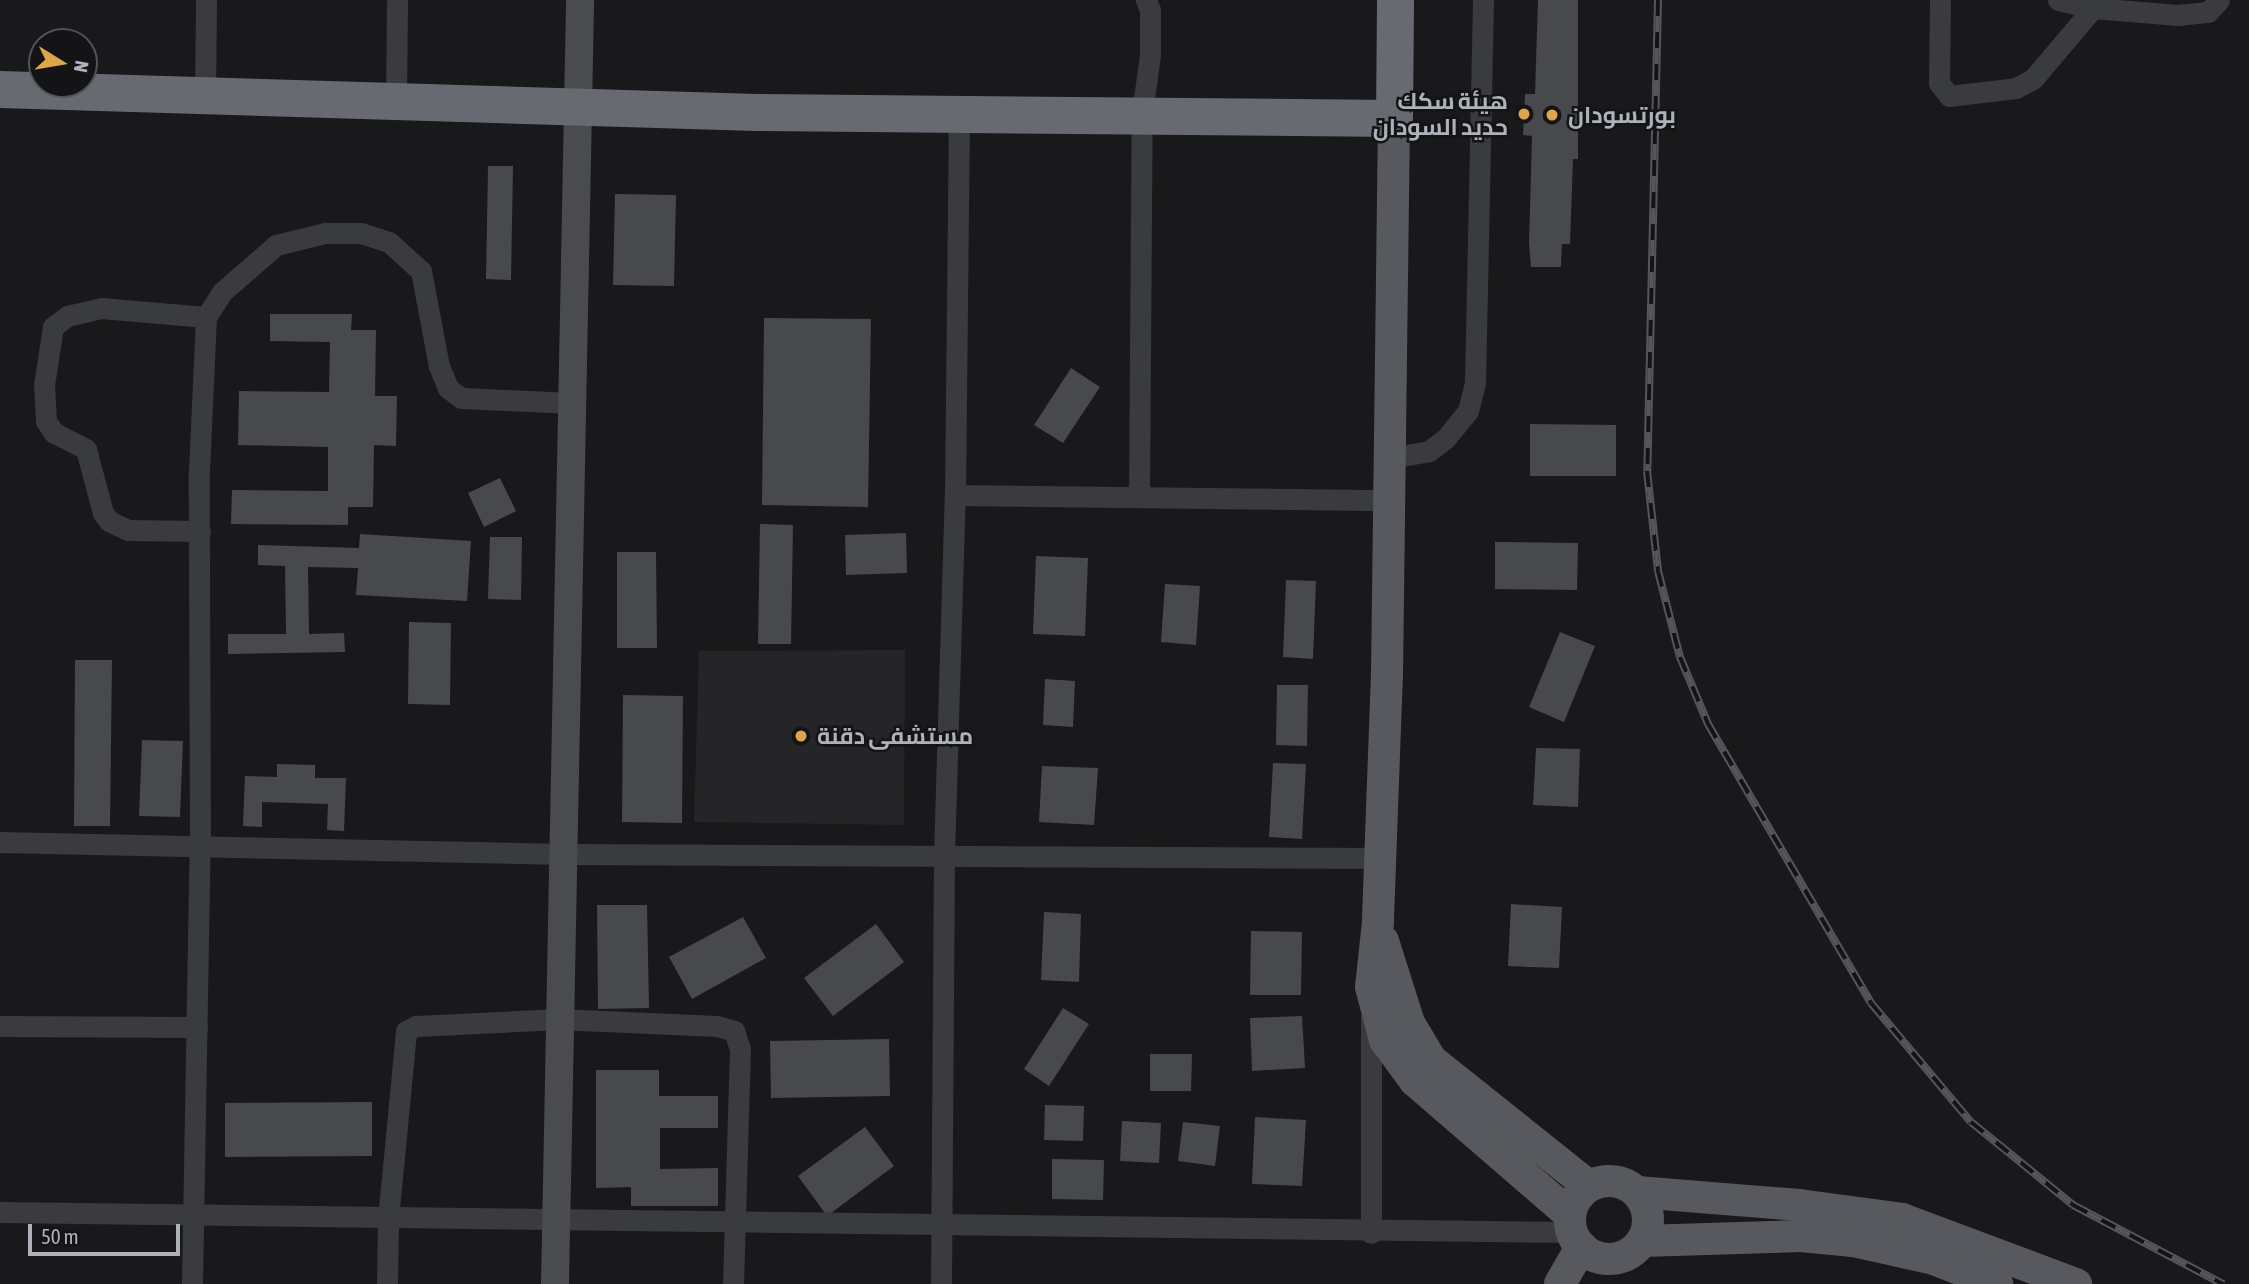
<!DOCTYPE html>
<meta charset="utf-8">
<style>
body{margin:0}
#map{position:relative;width:2249px;height:1284px;overflow:hidden;background:#19191b;font-family:"Asap Condensed",Cairo,sans-serif}
div>[style]{position:absolute}
.built>*{inset:0;background:#252528}
.building>*{inset:0;background:#48494d}
.street>*{height:21px;margin:-10.5px;padding:0 10.5px;transform-origin:10.5px;border-radius:10.5px;background:#3a3b3f}
.secondary>*{height:28px;margin:-14px;padding:0 14px;transform-origin:14px;border-radius:14px;background:#494b4f}
.primary>*{height:32px;margin:-16px;padding:0 16px;transform-origin:16px;border-radius:16px;background:#57595e}
.primary>.ring{margin:-16px;padding:0;box-sizing:content-box;background:none;border:32px solid #57595e;border-radius:50%}
.highway>*{height:37px;margin:-18.5px;padding:0 18.5px;transform-origin:18.5px;border-radius:18.5px;background:#676a70}
.rail>*{height:8px;margin-top:-4px;transform-origin:0;background:repeating-linear-gradient(90deg,#141416 0 16px,#54565a 0 32px);box-sizing:border-box;border-block:2px solid #54565a}
.dots>*{width:19px;height:19px;translate:-50% -50%;box-sizing:border-box;border:4px solid #141416;border-radius:50%}
span{translate:-50% -50%;white-space:nowrap;text-align:center;line-height:1.15;-webkit-text-stroke:5px #141416;paint-order:stroke}
.poi-label{font-size:23px;color:#adb1b9;font-weight:700}
.right{translate:-100% -50%;text-align:right}
.left{translate:0 -50%;text-align:left}
.north{position:absolute;left:28px;top:28px;width:70px;height:70px;box-sizing:border-box;background:#141416;border:2px solid #515357;border-radius:50%;rotate:101deg;font-size:19px;font-weight:700;line-height:28px;text-align:center;color:#adb1b9}
.north::after{content:'';display:block;margin:auto;width:24px;height:32px;background:#dea54d;clip-path:polygon(50% 0,100% 100%,50% 72%,0 100%)}
.scale{position:absolute;left:28px;top:1224px;width:152px;height:32px;box-sizing:border-box;border:4px solid #adb1b9;border-top:0;padding-left:9px;font-size:21px;line-height:24px;white-space:nowrap;color:#adb1b9;-webkit-text-stroke:5px #141416;paint-order:stroke}
</style>
<div id="map">
<div class="built">
<div style="clip-path:polygon(905px 650px,904px 825px,694px 822px,699px 651px)"></div>
</div>
<div class="building">
<div style="clip-path:polygon(1538px 0,1578px 0,1578px 159px,1573px 159px,1570px 244px,1562px 244px,1561px 267px,1531px 267px,1529px 243px,1532px 136px,1523px 135px,1525px 94px,1535px 94px)"></div>
<div style="clip-path:polygon(488px 166px,513px 166px,511px 280px,486px 279px)"></div>
<div style="clip-path:polygon(615px 194px,676px 195px,674px 286px,613px 285px)"></div>
<div style="clip-path:polygon(270px 314px,352px 314px,351px 330px,376px 330px,375px 396px,397px 396px,396px 446px,374px 445px,373px 507px,348px 507px,348px 525px,231px 524px,232px 490px,328px 491px,328px 447px,238px 445px,239px 391px,329px 392px,330px 342px,270px 341px)"></div>
<div style="clip-path:polygon(764px 318px,871px 319px,868px 507px,762px 505px)"></div>
<div style="clip-path:polygon(1071px 368px,1100px 387px,1063px 443px,1034px 425px)"></div>
<div style="clip-path:polygon(1530px 424px,1616px 425px,1616px 476px,1530px 476px)"></div>
<div style="clip-path:polygon(500px 478px,516px 511px,484px 527px,468px 493px)"></div>
<div style="clip-path:polygon(760px 524px,793px 525px,791px 644px,758px 644px)"></div>
<div style="clip-path:polygon(906px 533px,907px 573px,846px 575px,845px 535px)"></div>
<div style="clip-path:polygon(360px 534px,471px 541px,467px 601px,356px 595px,358px 568px,308px 567px,309px 634px,344px 633px,345px 652px,228px 654px,228px 634px,286px 634px,285px 566px,258px 565px,258px 545px,359px 548px)"></div>
<div style="clip-path:polygon(490px 537px,522px 537px,521px 600px,488px 599px)"></div>
<div style="clip-path:polygon(1495px 542px,1578px 543px,1577px 590px,1495px 589px)"></div>
<div style="clip-path:polygon(617px 552px,656px 552px,657px 648px,617px 648px)"></div>
<div style="clip-path:polygon(1036px 556px,1088px 558px,1085px 636px,1033px 634px)"></div>
<div style="clip-path:polygon(1286px 580px,1316px 581px,1313px 659px,1283px 657px)"></div>
<div style="clip-path:polygon(1165px 584px,1200px 586px,1196px 645px,1161px 642px)"></div>
<div style="clip-path:polygon(409px 622px,451px 623px,450px 705px,408px 704px)"></div>
<div style="clip-path:polygon(1560px 632px,1595px 646px,1564px 722px,1529px 707px)"></div>
<div style="clip-path:polygon(75px 660px,112px 660px,110px 826px,74px 826px)"></div>
<div style="clip-path:polygon(1045px 679px,1075px 681px,1073px 727px,1043px 725px)"></div>
<div style="clip-path:polygon(1277px 685px,1308px 685px,1307px 746px,1276px 745px)"></div>
<div style="clip-path:polygon(623px 695px,683px 696px,682px 823px,622px 822px)"></div>
<div style="clip-path:polygon(142px 740px,183px 741px,180px 817px,139px 816px)"></div>
<div style="clip-path:polygon(1536px 748px,1580px 749px,1578px 807px,1533px 805px)"></div>
<div style="clip-path:polygon(1273px 763px,1306px 764px,1302px 839px,1269px 837px)"></div>
<div style="clip-path:polygon(277px 764px,315px 765px,315px 778px,346px 778px,344px 831px,327px 830px,328px 804px,262px 802px,262px 827px,243px 826px,245px 776px,277px 777px)"></div>
<div style="clip-path:polygon(1042px 766px,1098px 768px,1094px 825px,1039px 822px)"></div>
<div style="clip-path:polygon(1511px 904px,1562px 907px,1559px 968px,1508px 966px)"></div>
<div style="clip-path:polygon(597px 905px,647px 905px,649px 1008px,598px 1009px)"></div>
<div style="clip-path:polygon(1044px 912px,1081px 914px,1079px 982px,1041px 980px)"></div>
<div style="clip-path:polygon(743px 917px,766px 958px,692px 999px,669px 957px)"></div>
<div style="clip-path:polygon(876px 924px,904px 962px,833px 1016px,804px 978px)"></div>
<div style="clip-path:polygon(1251px 931px,1302px 932px,1301px 995px,1250px 995px)"></div>
<div style="clip-path:polygon(1063px 1008px,1089px 1024px,1049px 1086px,1024px 1069px)"></div>
<div style="clip-path:polygon(1302px 1016px,1305px 1068px,1252px 1071px,1250px 1018px)"></div>
<div style="clip-path:polygon(889px 1039px,890px 1096px,771px 1098px,770px 1041px)"></div>
<div style="clip-path:polygon(1150px 1054px,1192px 1054px,1191px 1091px,1150px 1091px)"></div>
<div style="clip-path:polygon(596px 1070px,659px 1070px,659px 1096px,718px 1096px,718px 1128px,660px 1128px,660px 1169px,718px 1168px,718px 1206px,631px 1206px,631px 1187px,596px 1188px)"></div>
<div style="clip-path:polygon(372px 1102px,372px 1156px,225px 1157px,225px 1103px)"></div>
<div style="clip-path:polygon(1045px 1105px,1084px 1106px,1083px 1141px,1044px 1140px)"></div>
<div style="clip-path:polygon(1255px 1117px,1306px 1120px,1302px 1186px,1252px 1184px)"></div>
<div style="clip-path:polygon(1122px 1121px,1161px 1123px,1159px 1163px,1120px 1161px)"></div>
<div style="clip-path:polygon(1183px 1122px,1220px 1126px,1215px 1166px,1178px 1161px)"></div>
<div style="clip-path:polygon(865px 1127px,894px 1166px,827px 1216px,798px 1176px)"></div>
<div style="clip-path:polygon(1052px 1159px,1104px 1160px,1103px 1200px,1052px 1199px)"></div>
</div>
<div class="street">
<div style="left:1940px;top:0;width:83px;rotate:90.7deg"></div>
<div style="left:1939px;top:83px;width:16px;rotate:52deg"></div>
<div style="left:1949px;top:96px;width:67px;rotate:-6.8deg"></div>
<div style="left:2016px;top:88px;width:19px;rotate:-28deg"></div>
<div style="left:2033px;top:79px;width:93px;rotate:-49.8deg"></div>
<div style="left:2058px;top:0;width:36px;rotate:13deg"></div>
<div style="left:2093px;top:8px;width:85px;rotate:4.7deg"></div>
<div style="left:2178px;top:15px;width:30px;rotate:-6deg"></div>
<div style="left:2208px;top:12px;width:16px;rotate:-47deg"></div>
<div style="left:205px;top:98px;width:98px;rotate:-89.4deg"></div>
<div style="left:396px;top:99px;width:99px;rotate:-89.4deg"></div>
<div style="left:1390px;top:458px;width:40px;rotate:-10deg"></div>
<div style="left:1429px;top:451px;width:21px;rotate:-37deg"></div>
<div style="left:1446px;top:438px;width:35px;rotate:-51deg"></div>
<div style="left:1468px;top:411px;width:29px;rotate:-76deg"></div>
<div style="left:1475px;top:383px;width:383px;rotate:-88.8deg"></div>
<div style="left:955px;top:495px;width:435px;rotate:0.7deg"></div>
<div style="left:1139px;top:497px;width:384px;rotate:-89.6deg"></div>
<div style="left:1142px;top:113px;width:59px;rotate:-82.1deg"></div>
<div style="left:1150px;top:55px;width:45px;rotate:-90deg"></div>
<div style="left:1150px;top:10px;width:11px;rotate:-112deg"></div>
<div style="left:200px;top:531px;width:72px;rotate:-179.2deg"></div>
<div style="left:128px;top:530px;width:21px;rotate:-155deg"></div>
<div style="left:109px;top:521px;width:10px;rotate:-127deg"></div>
<div style="left:103px;top:513px;width:66px;rotate:-104.9deg"></div>
<div style="left:86px;top:449px;width:36px;rotate:-153deg"></div>
<div style="left:54px;top:433px;width:14px;rotate:-124deg"></div>
<div style="left:46px;top:421px;width:36px;rotate:-93deg"></div>
<div style="left:44px;top:385px;width:59px;rotate:-81.2deg"></div>
<div style="left:53px;top:327px;width:18px;rotate:-38deg"></div>
<div style="left:67px;top:316px;width:35px;rotate:-13deg"></div>
<div style="left:101px;top:308px;width:105px;rotate:4.9deg"></div>
<div style="left:0;top:842px;width:562px;rotate:1.22deg"></div>
<div style="left:562px;top:854px;width:820px;rotate:0.28deg"></div>
<div style="left:1371px;top:1017px;width:216px;rotate:90deg"></div>
<div style="left:0;top:1026px;width:197px;rotate:0.3deg"></div>
<div style="left:0;top:1212px;width:1572px;rotate:0.73deg"></div>
<div style="left:192px;top:1284px;width:437px;rotate:-89deg"></div>
<div style="left:200px;top:847px;width:376px;rotate:-90.2deg"></div>
<div style="left:199px;top:471px;width:154px;rotate:-87.4deg"></div>
<div style="left:206px;top:317px;width:30px;rotate:-57deg"></div>
<div style="left:222px;top:292px;width:72px;rotate:-41deg"></div>
<div style="left:276px;top:245px;width:50px;rotate:-13.8deg"></div>
<div style="left:325px;top:233px;width:36px"></div>
<div style="left:361px;top:233px;width:29px;rotate:18deg"></div>
<div style="left:389px;top:242px;width:43px;rotate:42.2deg"></div>
<div style="left:421px;top:271px;width:97px;rotate:79.3deg"></div>
<div style="left:439px;top:366px;width:24px;rotate:68deg"></div>
<div style="left:448px;top:388px;width:16px;rotate:38deg"></div>
<div style="left:461px;top:398px;width:111px;rotate:2.6deg"></div>
<div style="left:387px;top:1284px;width:65px;rotate:-89.1deg"></div>
<div style="left:388px;top:1219px;width:189px;rotate:-84.5deg"></div>
<div style="left:406px;top:1031px;width:11px;rotate:-27deg"></div>
<div style="left:416px;top:1026px;width:142px;rotate:-2.8deg"></div>
<div style="left:558px;top:1019px;width:159px;rotate:2.5deg"></div>
<div style="left:717px;top:1026px;width:18px;rotate:16deg"></div>
<div style="left:734px;top:1031px;width:19px;rotate:72deg"></div>
<div style="left:740px;top:1049px;width:235px;rotate:91.7deg"></div>
<div style="left:941px;top:1284px;width:427px;rotate:-89.6deg"></div>
<div style="left:944px;top:857px;width:362px;rotate:-88.3deg"></div>
<div style="left:955px;top:495px;width:383px;rotate:-89.4deg"></div>
</div>
<div class="secondary">
<div style="left:555px;top:1284px;width:1284px;rotate:-88.88deg"></div>
</div>
<div class="primary">
<div style="left:1394px;top:118px;width:555px;rotate:90.72deg"></div>
<div style="left:1387px;top:673px;width:249px;rotate:92.1deg"></div>
<div style="left:1378px;top:922px;width:65px;rotate:96.1deg"></div>
<div style="left:1371px;top:987px;width:55px;rotate:75.2deg"></div>
<div style="left:1385px;top:1040px;width:51px;rotate:53.8deg"></div>
<div style="left:1415px;top:1081px;width:205px;rotate:40.8deg"></div>
<div style="left:1383px;top:941px;width:86px;rotate:72.4deg"></div>
<div style="left:1409px;top:1023px;width:43px;rotate:59.3deg"></div>
<div style="left:1431px;top:1060px;width:202px;rotate:38.6deg"></div>
<div class="ring" style="left:1570px;top:1181px;width:46px;height:46px"></div>
<div style="left:1637px;top:1192px;width:163px;rotate:4.6deg"></div>
<div style="left:1799px;top:1205px;width:104px;rotate:7.7deg"></div>
<div style="left:1902px;top:1219px;width:186px;rotate:20.5deg"></div>
<div style="left:1642px;top:1241px;width:159px;rotate:-1.8deg"></div>
<div style="left:1801px;top:1236px;width:52px;rotate:5.5deg"></div>
<div style="left:1853px;top:1241px;width:83px;rotate:12.5deg"></div>
<div style="left:1934px;top:1259px;width:68px;rotate:21.6deg"></div>
<div style="left:1560px;top:1284px;width:43px;rotate:-60.4deg"></div>
</div>
<div class="highway">
<div style="left:0;top:89px;width:757px;rotate:1.74deg"></div>
<div style="left:757px;top:112px;width:637px;rotate:0.54deg"></div>
<div style="left:1394px;top:118px;width:118px;rotate:-89.5deg"></div>
</div>
<div class="rail">
<div style="left:1658px;top:0;width:471px;rotate:91.3deg"></div>
<div style="left:1647px;top:471px;width:101px;rotate:83.7deg"></div>
<div style="left:1658px;top:571px;width:89px;rotate:75.7deg"></div>
<div style="left:1680px;top:657px;width:73px;rotate:67.3deg"></div>
<div style="left:1708px;top:724px;width:323px;rotate:59.7deg"></div>
<div style="left:1871px;top:1003px;width:155px;rotate:50deg"></div>
<div style="left:1971px;top:1122px;width:132px;rotate:39.1deg"></div>
<div style="left:2073px;top:1205px;width:170px;rotate:27.8deg"></div>
</div>
<div class="dots">
<div style="left:1524px;top:114px;background:#dea54d"></div>
<div style="left:1552px;top:115px;background:#dea54d"></div>
<div style="left:801px;top:736px;background:#dea54d"></div>
</div>
<div class="poi-label">
<span class="right" style="left:1508px;top:114px">هيئة سكك<br>حديد السودان</span>
<span class="left" style="left:1568px;top:115px">بورتسودان</span>
<span class="left" style="left:817px;top:736px">مستشفى دقنة</span>
</div>
<div class="north">N</div>
<div class="scale">50 m</div>
</div>
